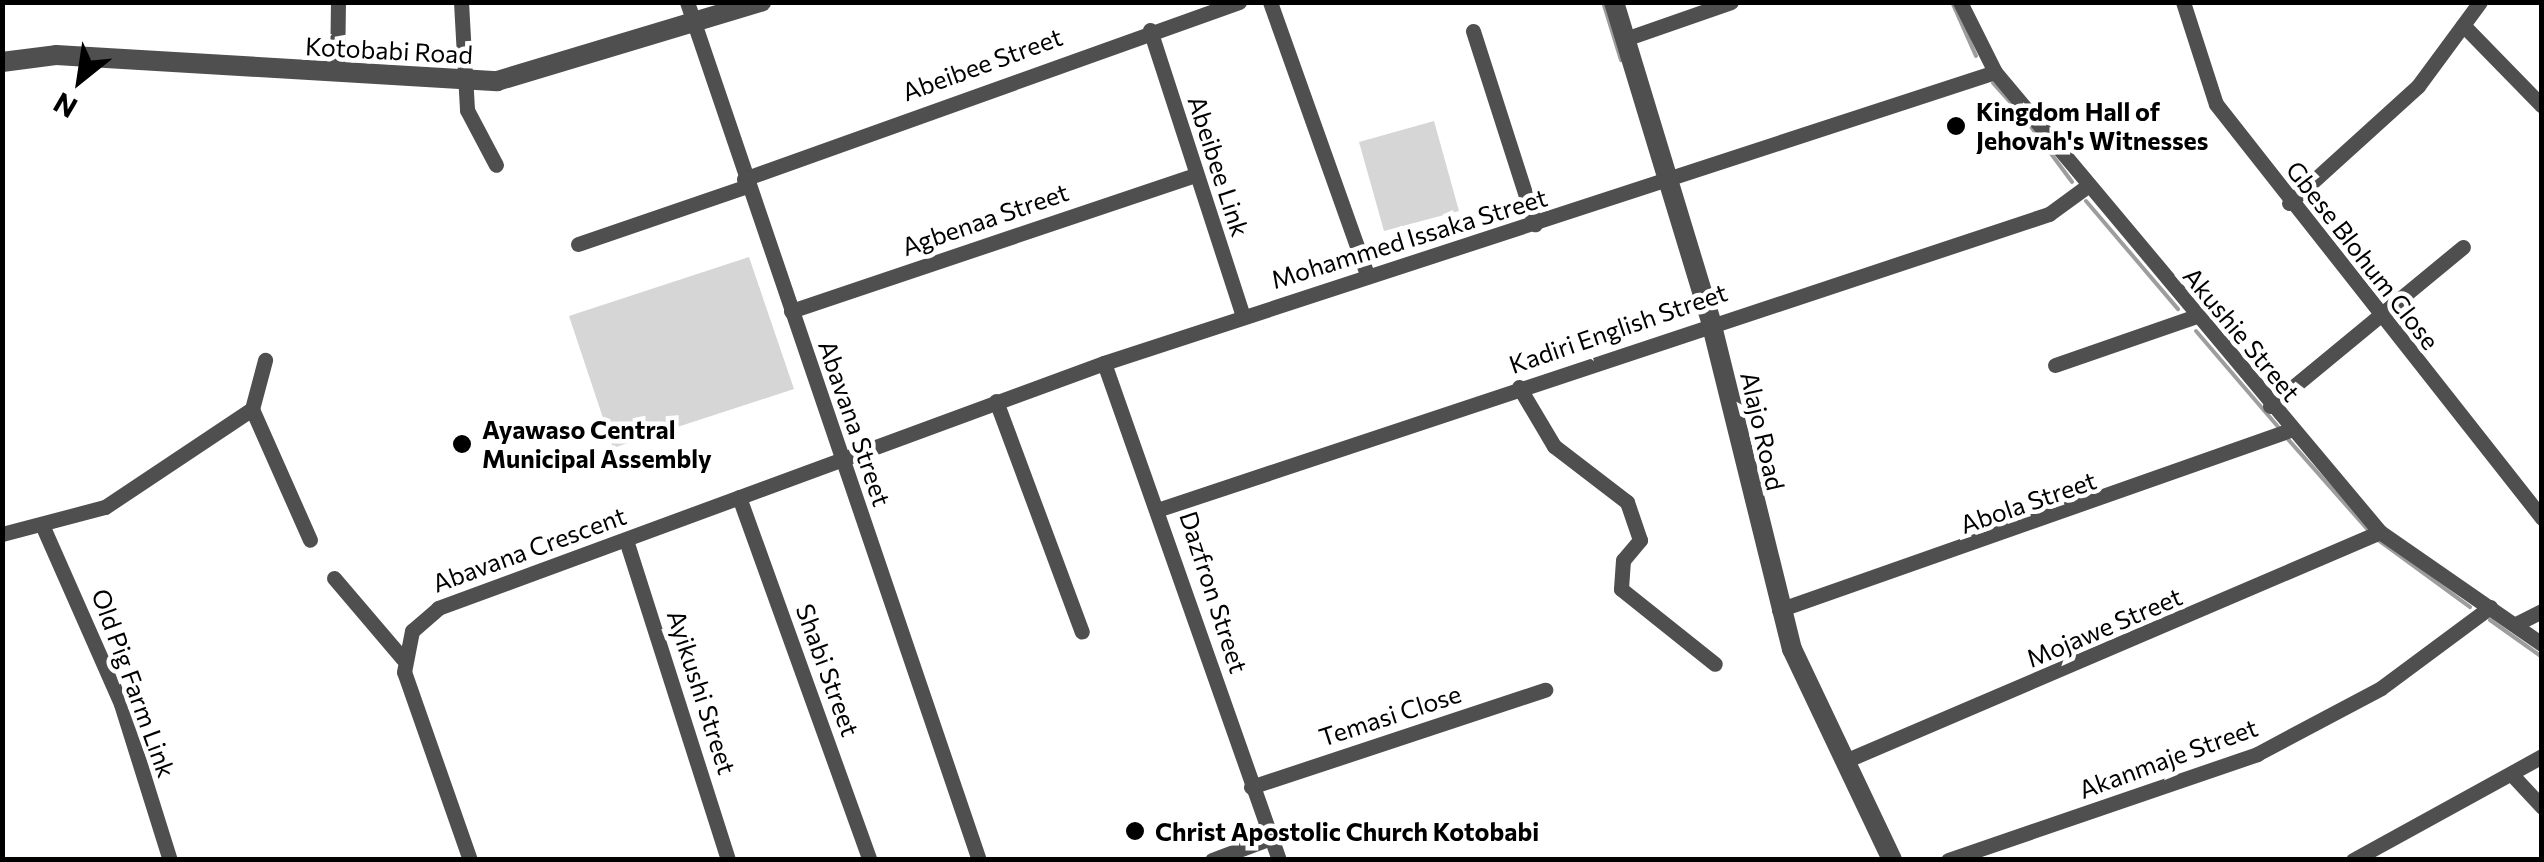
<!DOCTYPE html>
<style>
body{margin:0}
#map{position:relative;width:2544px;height:862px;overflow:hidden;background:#fff;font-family:Commissioner,sans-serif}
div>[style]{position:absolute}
.green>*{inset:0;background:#d6d6d6}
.stream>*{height:4px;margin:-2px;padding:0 2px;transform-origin:2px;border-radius:2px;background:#9d9d9d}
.minor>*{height:15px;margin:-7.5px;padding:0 7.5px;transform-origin:7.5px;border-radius:7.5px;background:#4f4f4f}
.tertiary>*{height:20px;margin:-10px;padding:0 10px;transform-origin:10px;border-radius:10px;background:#4f4f4f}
.dots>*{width:28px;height:28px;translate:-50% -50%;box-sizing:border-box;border:5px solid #fff;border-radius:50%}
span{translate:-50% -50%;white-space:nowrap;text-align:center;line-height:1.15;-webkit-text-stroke:9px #fff;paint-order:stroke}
.street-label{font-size:25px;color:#000}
.poi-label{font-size:25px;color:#000;font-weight:700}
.left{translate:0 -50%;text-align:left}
.frame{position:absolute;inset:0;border:5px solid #000;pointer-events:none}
.north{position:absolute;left:30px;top:30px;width:100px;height:100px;-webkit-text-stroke:8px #fff;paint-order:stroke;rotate:210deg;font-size:28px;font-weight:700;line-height:40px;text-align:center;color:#000}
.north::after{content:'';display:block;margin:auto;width:35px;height:45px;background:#000;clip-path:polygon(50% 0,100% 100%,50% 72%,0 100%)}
</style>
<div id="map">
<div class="green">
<div style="clip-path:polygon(1434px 121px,1459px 211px,1384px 231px,1359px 142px)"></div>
<div style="clip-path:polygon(749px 257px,794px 389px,613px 448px,569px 316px)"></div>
</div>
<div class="stream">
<div style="left:1603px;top:2px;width:61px;rotate:72.8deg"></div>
<div style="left:1952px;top:2px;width:59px;rotate:66deg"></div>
<div style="left:1993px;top:83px;width:36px;rotate:48deg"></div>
<div style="left:2029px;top:124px;width:72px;rotate:53.4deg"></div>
<div style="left:2086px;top:201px;width:142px;rotate:49.6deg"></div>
<div style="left:2196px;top:331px;width:128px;rotate:49.4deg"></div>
<div style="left:2287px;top:438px;width:125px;rotate:48.6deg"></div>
<div style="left:2378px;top:540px;width:114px;rotate:36.1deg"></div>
<div style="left:2490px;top:620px;width:64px;rotate:35.4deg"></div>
</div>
<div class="minor">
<div style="left:461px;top:2px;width:108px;rotate:86.8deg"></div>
<div style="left:467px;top:110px;width:62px;rotate:62.2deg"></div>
<div style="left:687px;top:2px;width:906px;rotate:71.21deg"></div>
<div style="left:1270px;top:2px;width:290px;rotate:70.4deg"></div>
<div style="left:1960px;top:2px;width:78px;rotate:63.4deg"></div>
<div style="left:1995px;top:72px;width:600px;rotate:50.07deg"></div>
<div style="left:2380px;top:532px;width:197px;rotate:34.7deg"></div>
<div style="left:2183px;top:2px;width:107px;rotate:72.1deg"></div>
<div style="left:2216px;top:104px;width:527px;rotate:51.78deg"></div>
<div style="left:2463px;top:25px;width:113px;rotate:45.7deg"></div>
<div style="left:1150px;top:30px;width:302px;rotate:72deg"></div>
<div style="left:1473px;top:31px;width:203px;rotate:72.2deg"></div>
<div style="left:1625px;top:39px;width:112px;rotate:-19.2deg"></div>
<div style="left:337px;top:73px;width:71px;rotate:-89.2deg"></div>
<div style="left:744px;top:179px;width:526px;rotate:-19.68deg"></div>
<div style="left:2289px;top:203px;width:174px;rotate:-42.2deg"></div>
<div style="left:2418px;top:86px;width:104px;rotate:-53.6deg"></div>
<div style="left:578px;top:244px;width:179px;rotate:-18.9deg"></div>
<div style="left:791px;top:311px;width:426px;rotate:-18.6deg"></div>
<div style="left:1104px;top:363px;width:527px;rotate:70.6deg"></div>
<div style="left:2055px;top:365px;width:147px;rotate:-19.1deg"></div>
<div style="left:1519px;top:387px;width:69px;rotate:59.3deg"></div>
<div style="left:1554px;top:446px;width:92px;rotate:37.5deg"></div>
<div style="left:1627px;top:502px;width:40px;rotate:71.1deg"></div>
<div style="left:1640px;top:540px;width:26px;rotate:130deg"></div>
<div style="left:1623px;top:560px;width:29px;rotate:94deg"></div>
<div style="left:1621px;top:589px;width:120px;rotate:38.6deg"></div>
<div style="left:996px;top:401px;width:246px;rotate:69.6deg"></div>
<div style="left:2270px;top:406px;width:250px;rotate:-39.5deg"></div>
<div style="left:252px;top:409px;width:143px;rotate:66.1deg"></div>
<div style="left:739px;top:497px;width:386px;rotate:70.2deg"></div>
<div style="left:1160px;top:509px;width:937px;rotate:-18.36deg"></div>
<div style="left:2049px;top:214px;width:46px;rotate:-36.1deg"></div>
<div style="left:43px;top:527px;width:193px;rotate:66.2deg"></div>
<div style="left:121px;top:704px;width:164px;rotate:72.6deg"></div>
<div style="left:2px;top:534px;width:106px;rotate:-14.7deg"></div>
<div style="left:105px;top:507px;width:177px;rotate:-33.7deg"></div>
<div style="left:252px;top:409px;width:51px;rotate:-75.1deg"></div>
<div style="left:626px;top:540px;width:336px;rotate:72.3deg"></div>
<div style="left:334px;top:578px;width:106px;rotate:49.6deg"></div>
<div style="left:1779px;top:610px;width:542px;rotate:-19.4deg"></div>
<div style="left:2516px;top:624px;width:29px;rotate:-27deg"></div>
<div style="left:1845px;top:761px;width:582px;rotate:-23.17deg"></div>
<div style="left:2515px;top:778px;width:40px;rotate:47deg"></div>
<div style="left:1251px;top:787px;width:310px;rotate:-18.3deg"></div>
<div style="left:470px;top:860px;width:199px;rotate:-109.3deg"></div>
<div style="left:404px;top:672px;width:42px;rotate:-79deg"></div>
<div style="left:412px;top:631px;width:35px;rotate:-41deg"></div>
<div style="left:438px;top:608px;width:710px;rotate:-20.2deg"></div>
<div style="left:1104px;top:363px;width:937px;rotate:-18.09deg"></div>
<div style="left:1212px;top:860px;width:60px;rotate:-20.6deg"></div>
<div style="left:1948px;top:860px;width:327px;rotate:-18.9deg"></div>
<div style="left:2257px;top:754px;width:140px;rotate:-28deg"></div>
<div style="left:2381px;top:688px;width:136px;rotate:-36.6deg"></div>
<div style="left:2353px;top:860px;width:216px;rotate:-28.8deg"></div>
</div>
<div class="tertiary">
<div style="left:1614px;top:2px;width:334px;rotate:73.1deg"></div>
<div style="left:1711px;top:322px;width:337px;rotate:76.1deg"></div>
<div style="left:1792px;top:649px;width:233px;rotate:64.6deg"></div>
<div style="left:2px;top:62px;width:54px;rotate:-7.4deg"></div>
<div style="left:56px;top:55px;width:442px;rotate:3.4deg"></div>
<div style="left:497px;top:81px;width:276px;rotate:-16.7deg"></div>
</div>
<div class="dots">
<div style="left:1956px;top:126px;background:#000"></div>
<div style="left:462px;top:444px;background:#000"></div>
<div style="left:1135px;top:831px;background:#000"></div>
</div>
<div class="street-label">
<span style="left:389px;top:50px;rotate:3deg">Kotobabi Road</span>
<span style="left:982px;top:64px;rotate:-20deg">Abeibee Street</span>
<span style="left:1219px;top:166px;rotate:72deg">Abeibee Link</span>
<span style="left:985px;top:219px;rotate:-19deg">Agbenaa Street</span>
<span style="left:1409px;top:238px;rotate:-17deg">Mohammed Issaka Street</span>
<span style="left:2363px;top:255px;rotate:52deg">Gbese Blohum Close</span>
<span style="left:1618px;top:328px;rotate:-19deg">Kadiri English Street</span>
<span style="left:2242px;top:334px;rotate:50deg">Akushie Street</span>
<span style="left:855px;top:423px;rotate:71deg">Abavana Street</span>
<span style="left:1763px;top:431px;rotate:77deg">Alajo Road</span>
<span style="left:2028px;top:502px;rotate:-19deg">Abola Street</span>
<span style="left:529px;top:549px;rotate:-20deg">Abavana Crescent</span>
<span style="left:1214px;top:592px;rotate:72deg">Dazfron Street</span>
<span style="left:2104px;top:627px;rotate:-23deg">Mojawe Street</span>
<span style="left:828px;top:670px;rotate:70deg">Shabi Street</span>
<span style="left:134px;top:683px;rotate:70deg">Old Pig Farm Link</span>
<span style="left:702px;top:692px;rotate:72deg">Ayikushi Street</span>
<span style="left:1390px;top:715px;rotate:-18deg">Temasi Close</span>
<span style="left:2168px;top:758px;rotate:-20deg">Akanmaje Street</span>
</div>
<div class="poi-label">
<span class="left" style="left:1976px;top:126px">Kingdom Hall of<br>Jehovah's Witnesses</span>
<span class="left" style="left:482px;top:444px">Ayawaso Central<br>Municipal Assembly</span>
<span class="left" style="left:1155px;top:831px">Christ Apostolic Church Kotobabi</span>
</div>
<div class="frame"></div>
<div class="north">N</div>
</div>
